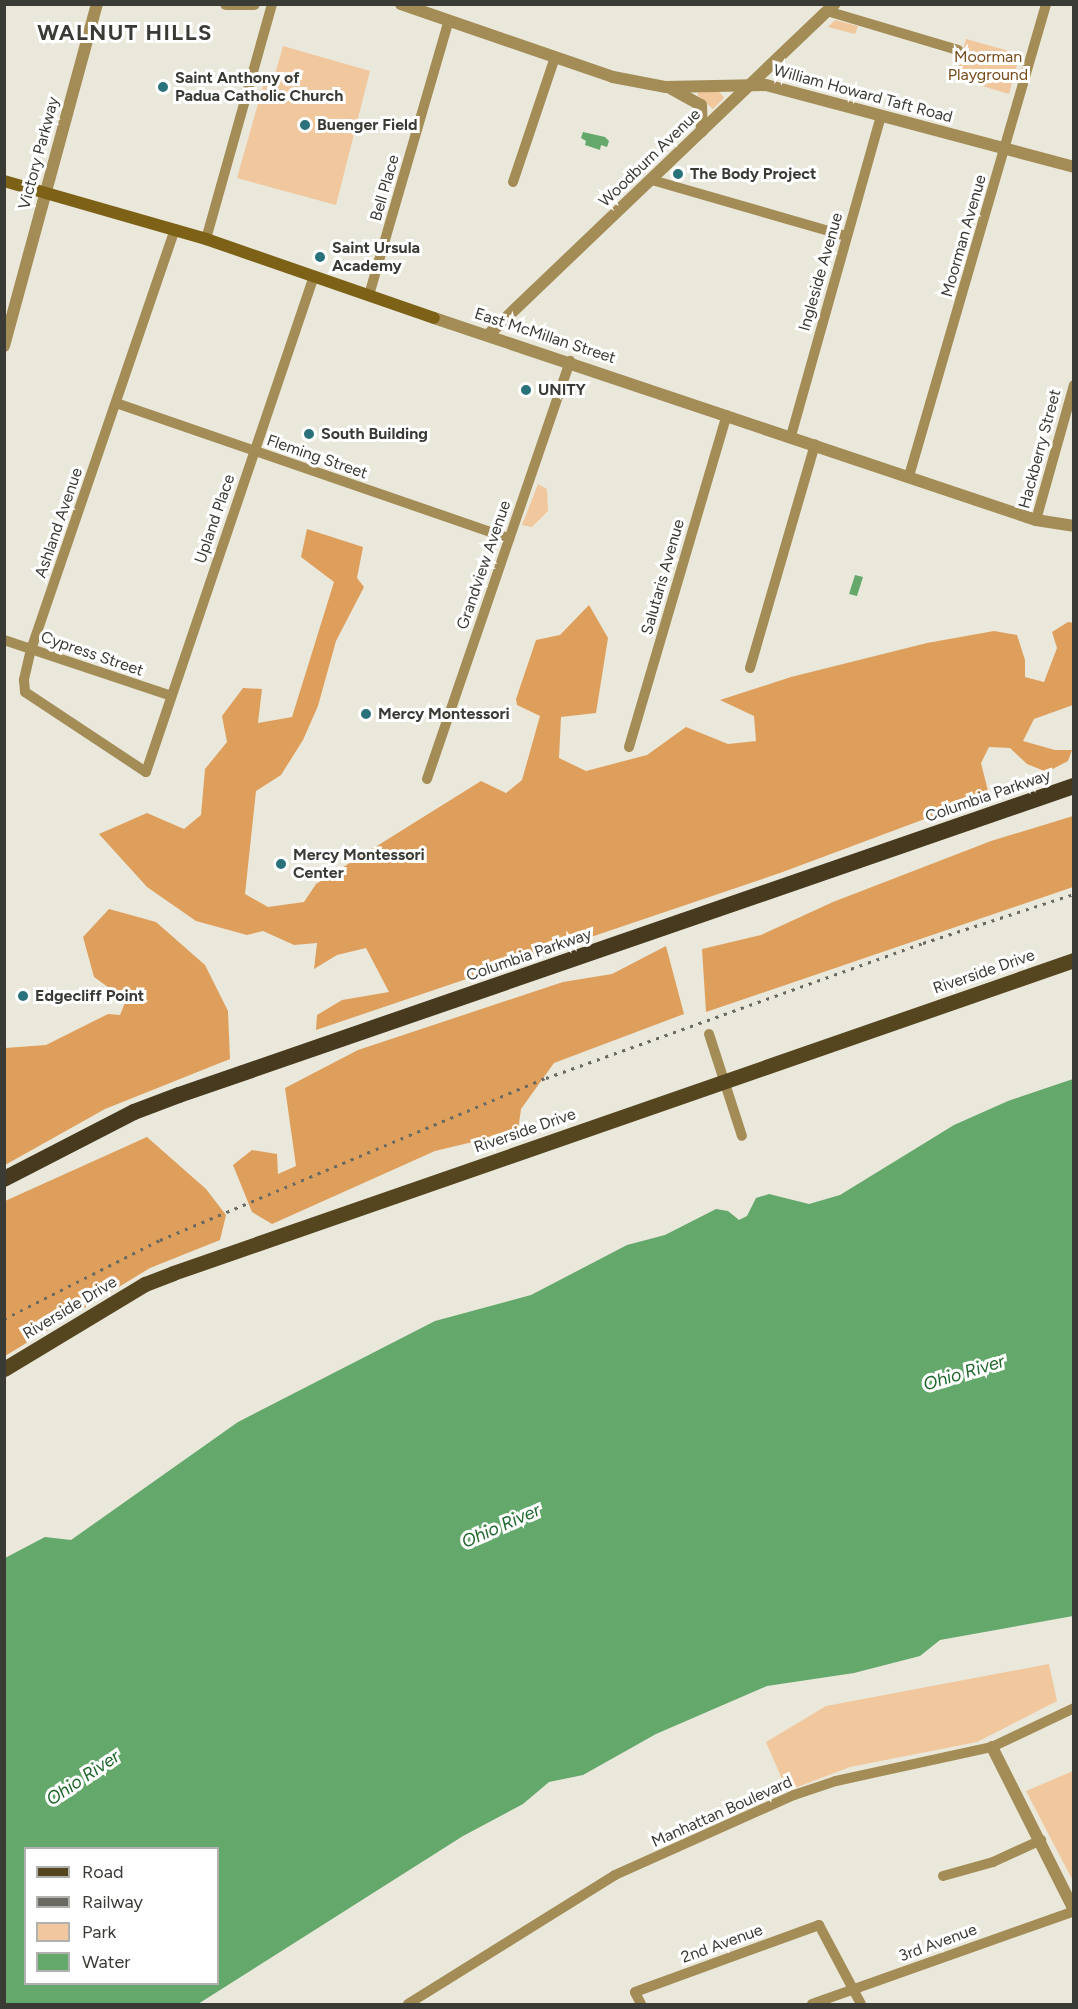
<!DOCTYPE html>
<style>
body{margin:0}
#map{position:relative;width:1078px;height:2009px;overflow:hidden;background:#e9e8db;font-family:Figtree,sans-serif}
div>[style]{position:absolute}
.green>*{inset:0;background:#f1c79e}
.forest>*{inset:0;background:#df9f5c}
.water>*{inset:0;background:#64a86b}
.minor>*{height:10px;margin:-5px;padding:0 5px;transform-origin:5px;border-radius:5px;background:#a48c56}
.tertiary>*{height:12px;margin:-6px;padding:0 6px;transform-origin:6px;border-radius:6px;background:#a48c56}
.secondary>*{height:12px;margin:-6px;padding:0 6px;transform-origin:6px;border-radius:6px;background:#7d6117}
.primary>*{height:15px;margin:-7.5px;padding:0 7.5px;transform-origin:7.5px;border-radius:7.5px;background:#564620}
.trunk>*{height:16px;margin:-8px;padding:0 8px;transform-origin:8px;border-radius:8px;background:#473a1e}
.rail>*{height:3px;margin-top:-1.5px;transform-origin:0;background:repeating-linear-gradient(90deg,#6a6a63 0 3px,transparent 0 9px)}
.dots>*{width:16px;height:16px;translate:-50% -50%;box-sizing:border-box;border:3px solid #fff;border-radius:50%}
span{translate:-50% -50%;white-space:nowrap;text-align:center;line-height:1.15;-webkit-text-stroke:6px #fff;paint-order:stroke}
.park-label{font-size:16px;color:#764b1a}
.poi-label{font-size:16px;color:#3b3b36;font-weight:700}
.left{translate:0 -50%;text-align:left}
.street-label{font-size:16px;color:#3b3b36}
.water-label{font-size:18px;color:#1f662c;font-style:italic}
.district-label{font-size:22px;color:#3b3b36;font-weight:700;letter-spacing:1.5px}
.frame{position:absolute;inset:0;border:6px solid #3b3b36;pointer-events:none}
.legend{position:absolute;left:24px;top:1847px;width:195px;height:138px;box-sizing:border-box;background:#fff;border:2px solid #b1b1af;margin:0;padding:8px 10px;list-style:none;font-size:18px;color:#3b3b36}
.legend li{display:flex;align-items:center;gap:12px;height:30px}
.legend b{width:30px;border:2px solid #b1b1af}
</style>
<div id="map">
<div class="green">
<div style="clip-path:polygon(835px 20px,858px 26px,855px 34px,828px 27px)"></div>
<div style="clip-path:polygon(966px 39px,1020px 54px,1009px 94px,955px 78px)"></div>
<div style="clip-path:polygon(283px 46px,370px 71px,336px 205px,237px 178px,267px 72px,275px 74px)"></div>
<div style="clip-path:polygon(719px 91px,724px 98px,713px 109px,698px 96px,698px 92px)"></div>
<div style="clip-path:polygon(538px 484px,547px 489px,548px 511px,532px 527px,522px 525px)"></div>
<div style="clip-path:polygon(1049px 1664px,1057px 1701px,977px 1742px,850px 1767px,787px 1791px,766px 1742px,826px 1706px)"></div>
<div style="clip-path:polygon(1073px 1771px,1073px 1881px,1026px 1791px)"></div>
</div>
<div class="forest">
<div style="clip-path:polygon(307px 529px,363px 547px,357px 578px,364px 587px,336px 641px,318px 706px,303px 740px,281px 775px,256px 791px,245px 894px,268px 907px,304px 902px,316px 884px,481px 781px,506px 793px,522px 780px,540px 716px,517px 705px,516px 699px,536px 640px,560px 635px,589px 605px,608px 638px,596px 713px,561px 717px,559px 758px,586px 771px,647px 755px,686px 727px,728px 744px,756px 741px,754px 716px,720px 700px,791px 677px,927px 643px,994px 631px,1017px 635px,1025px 660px,1025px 677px,1044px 682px,1057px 648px,1052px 632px,1068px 622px,1073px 623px,1073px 705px,1034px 719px,1023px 741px,1055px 750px,1072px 750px,1068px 761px,1047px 772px,1027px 764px,1010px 748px,989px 747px,981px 763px,989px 795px,780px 873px,316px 1030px,317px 1015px,342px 1000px,389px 992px,366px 948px,337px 955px,314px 969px,317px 943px,294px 945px,263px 931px,247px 935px,196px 921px,147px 887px,99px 834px,147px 813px,184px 829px,201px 815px,205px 769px,227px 742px,222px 716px,243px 688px,262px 689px,258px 723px,292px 717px,334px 582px,301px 557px)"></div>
<div style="clip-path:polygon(1073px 816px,1073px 887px,706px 1012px,702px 949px,761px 935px,833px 902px,991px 841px)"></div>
<div style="clip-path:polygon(109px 909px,156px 922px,205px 965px,228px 1011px,230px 1059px,105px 1109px,5px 1165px,5px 1048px,46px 1045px,108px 1014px,120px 1015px,126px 1000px,94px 977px,83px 937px)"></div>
<div style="clip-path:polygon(666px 946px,684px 1014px,554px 1063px,521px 1109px,518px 1131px,435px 1151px,272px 1224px,252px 1212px,233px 1165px,252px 1150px,277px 1154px,278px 1174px,296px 1166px,285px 1088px,358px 1050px,563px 982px,612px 974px)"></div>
<div style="clip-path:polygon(147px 1137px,206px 1189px,226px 1215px,220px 1240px,150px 1268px,5px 1356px,5px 1201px)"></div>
</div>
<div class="water">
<div style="clip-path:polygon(583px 132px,605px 137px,609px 141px,607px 147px,601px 145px,600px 150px,585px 145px,586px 141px,581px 138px)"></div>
<div style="clip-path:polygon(855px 575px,863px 577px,857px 596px,849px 594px)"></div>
<div style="clip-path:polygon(evenodd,1073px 1079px,1073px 1616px,940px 1640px,920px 1656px,854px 1673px,767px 1686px,656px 1734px,583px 1775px,549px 1782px,523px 1804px,463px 1836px,198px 2004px,5px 2004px,5px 1558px,45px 1537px,71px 1540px,238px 1422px,435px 1321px,531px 1295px,627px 1245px,665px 1235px,716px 1209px,728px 1211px,739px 1220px,747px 1216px,756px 1198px,769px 1194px,809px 1204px,840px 1195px,954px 1125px,1008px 1101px,1073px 1079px,218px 1848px,218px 1984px,26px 1984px,26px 1848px,218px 1848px)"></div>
</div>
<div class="minor">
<div style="left:827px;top:11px;width:137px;rotate:16.6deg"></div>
<div style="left:652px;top:180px;width:202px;rotate:16.1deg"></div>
<div style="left:513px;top:182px;width:132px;rotate:-71.4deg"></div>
<div style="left:175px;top:229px;width:444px;rotate:108.9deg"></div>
<div style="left:31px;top:649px;width:32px;rotate:103deg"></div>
<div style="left:24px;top:680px;width:12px;rotate:85deg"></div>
<div style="left:25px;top:692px;width:145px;rotate:33.5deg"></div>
<div style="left:146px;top:772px;width:524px;rotate:-71.29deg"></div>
<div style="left:206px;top:239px;width:244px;rotate:-74.3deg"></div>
<div style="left:369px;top:295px;width:286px;rotate:-73.8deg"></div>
<div style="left:116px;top:403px;width:416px;rotate:19deg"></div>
<div style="left:791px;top:436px;width:332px;rotate:-74.3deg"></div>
<div style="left:909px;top:476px;width:491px;rotate:-73.8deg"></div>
<div style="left:1036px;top:520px;width:140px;rotate:-74.3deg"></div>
<div style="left:4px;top:640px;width:176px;rotate:18.5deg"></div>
<div style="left:750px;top:668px;width:233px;rotate:-73.8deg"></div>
<div style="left:629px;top:747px;width:346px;rotate:-73.6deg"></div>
<div style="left:427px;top:779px;width:442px;rotate:-71.1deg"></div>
<div style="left:709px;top:1034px;width:107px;rotate:72.1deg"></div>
<div style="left:943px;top:1876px;width:52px;rotate:-15.6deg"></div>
<div style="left:993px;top:1862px;width:53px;rotate:-24.6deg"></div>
<div style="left:408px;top:2004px;width:244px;rotate:-31.9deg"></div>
<div style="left:615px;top:1875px;width:196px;rotate:-24.1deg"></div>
<div style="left:794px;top:1795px;width:44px;rotate:-18.4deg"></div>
<div style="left:836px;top:1781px;width:160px;rotate:-12.3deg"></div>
<div style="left:992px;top:1747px;width:91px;rotate:-25.4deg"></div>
<div style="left:641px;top:2004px;width:13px;rotate:-117deg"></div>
<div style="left:635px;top:1992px;width:196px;rotate:-20deg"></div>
<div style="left:819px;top:1925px;width:89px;rotate:62deg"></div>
<div style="left:812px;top:2004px;width:278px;rotate:-19.5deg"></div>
</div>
<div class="tertiary">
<div style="left:226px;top:4px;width:28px"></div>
<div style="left:401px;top:4px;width:224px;rotate:19deg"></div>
<div style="left:613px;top:77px;width:54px;rotate:10.7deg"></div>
<div style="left:666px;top:87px;width:100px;rotate:-1.1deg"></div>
<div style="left:766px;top:85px;width:319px;rotate:14.9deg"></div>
<div style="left:670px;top:88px;width:35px;rotate:29deg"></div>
<div style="left:701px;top:105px;width:26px;rotate:88deg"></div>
<div style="left:434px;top:318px;width:635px;rotate:18.55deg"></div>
<div style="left:1036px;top:520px;width:38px;rotate:9deg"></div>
<div style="left:488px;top:335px;width:479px;rotate:-43.7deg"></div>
<div style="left:4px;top:346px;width:354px;rotate:-74.8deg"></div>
<div style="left:992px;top:1747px;width:182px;rotate:63.3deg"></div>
</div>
<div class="secondary">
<div style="left:4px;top:181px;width:210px;rotate:16deg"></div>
<div style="left:206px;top:239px;width:241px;rotate:19.1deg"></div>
</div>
<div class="primary">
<div style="left:4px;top:1369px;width:165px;rotate:-31.1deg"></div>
<div style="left:145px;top:1284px;width:30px;rotate:-21deg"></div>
<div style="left:173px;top:1273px;width:954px;rotate:-19.16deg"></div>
</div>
<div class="trunk">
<div style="left:4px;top:1179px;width:146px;rotate:-27.3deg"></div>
<div style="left:134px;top:1112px;width:48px;rotate:-20.7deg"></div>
<div style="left:179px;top:1095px;width:947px;rotate:-19.05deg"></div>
</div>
<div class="rail">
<div style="left:4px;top:1319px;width:175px;rotate:-26.9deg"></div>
<div style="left:160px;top:1240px;width:419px;rotate:-22.8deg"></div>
<div style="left:546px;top:1078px;width:400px;rotate:-19.7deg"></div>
<div style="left:923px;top:943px;width:159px;rotate:-18deg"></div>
</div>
<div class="dots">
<div style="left:163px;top:87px;background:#29727b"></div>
<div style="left:305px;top:125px;background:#29727b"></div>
<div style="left:678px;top:174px;background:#29727b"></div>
<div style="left:320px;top:257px;background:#29727b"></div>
<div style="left:526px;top:390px;background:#29727b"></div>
<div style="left:309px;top:434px;background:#29727b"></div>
<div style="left:366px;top:714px;background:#29727b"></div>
<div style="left:281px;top:864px;background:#29727b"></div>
<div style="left:23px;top:996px;background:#29727b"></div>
</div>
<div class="park-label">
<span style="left:988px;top:66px">Moorman<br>Playground</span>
</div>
<div class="poi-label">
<span class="left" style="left:175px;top:87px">Saint Anthony of<br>Padua Catholic Church</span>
<span class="left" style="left:317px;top:125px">Buenger Field</span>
<span class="left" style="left:690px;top:174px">The Body Project</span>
<span class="left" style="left:332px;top:257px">Saint Ursula<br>Academy</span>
<span class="left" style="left:538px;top:390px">UNITY</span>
<span class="left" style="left:321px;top:434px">South Building</span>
<span class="left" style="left:378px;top:714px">Mercy Montessori</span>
<span class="left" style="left:293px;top:864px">Mercy Montessori<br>Center</span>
<span class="left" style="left:35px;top:996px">Edgecliff Point</span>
</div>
<div class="street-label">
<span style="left:863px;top:94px;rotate:15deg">William Howard Taft Road</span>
<span style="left:39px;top:153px;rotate:-75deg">Victory Parkway</span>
<span style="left:650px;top:158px;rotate:-44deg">Woodburn Avenue</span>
<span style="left:385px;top:188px;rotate:-74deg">Bell Place</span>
<span style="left:964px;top:236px;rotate:-74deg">Moorman Avenue</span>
<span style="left:821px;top:272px;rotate:-74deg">Ingleside Avenue</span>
<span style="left:545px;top:336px;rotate:18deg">East McMillan Street</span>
<span style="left:1040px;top:449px;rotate:-75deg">Hackberry Street</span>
<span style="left:317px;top:457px;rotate:19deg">Fleming Street</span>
<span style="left:215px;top:519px;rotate:-71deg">Upland Place</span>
<span style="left:59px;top:523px;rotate:-71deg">Ashland Avenue</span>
<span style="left:484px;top:565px;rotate:-71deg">Grandview Avenue</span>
<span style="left:663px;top:577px;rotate:-74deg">Salutaris Avenue</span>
<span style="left:92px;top:654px;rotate:19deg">Cypress Street</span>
<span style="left:988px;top:796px;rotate:-19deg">Columbia Parkway</span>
<span style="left:529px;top:955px;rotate:-19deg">Columbia Parkway</span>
<span style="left:984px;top:972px;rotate:-19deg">Riverside Drive</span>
<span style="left:525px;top:1131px;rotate:-19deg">Riverside Drive</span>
<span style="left:70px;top:1308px;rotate:-31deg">Riverside Drive</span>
<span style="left:722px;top:1812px;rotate:-24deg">Manhattan Boulevard</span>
<span style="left:938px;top:1943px;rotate:-20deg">3rd Avenue</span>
<span style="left:722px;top:1944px;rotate:-20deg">2nd Avenue</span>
</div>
<div class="water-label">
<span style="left:964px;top:1373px;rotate:-17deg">Ohio River</span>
<span style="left:501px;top:1526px;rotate:-24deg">Ohio River</span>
<span style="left:83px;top:1778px;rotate:-34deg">Ohio River</span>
</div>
<div class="district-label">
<span style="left:125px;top:33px">WALNUT HILLS</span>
</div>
<div class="frame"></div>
<ul class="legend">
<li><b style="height:8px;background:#564620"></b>Road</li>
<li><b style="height:8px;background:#6a6a63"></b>Railway</li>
<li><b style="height:16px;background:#f1c79e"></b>Park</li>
<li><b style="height:16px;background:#64a86b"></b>Water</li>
</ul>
</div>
